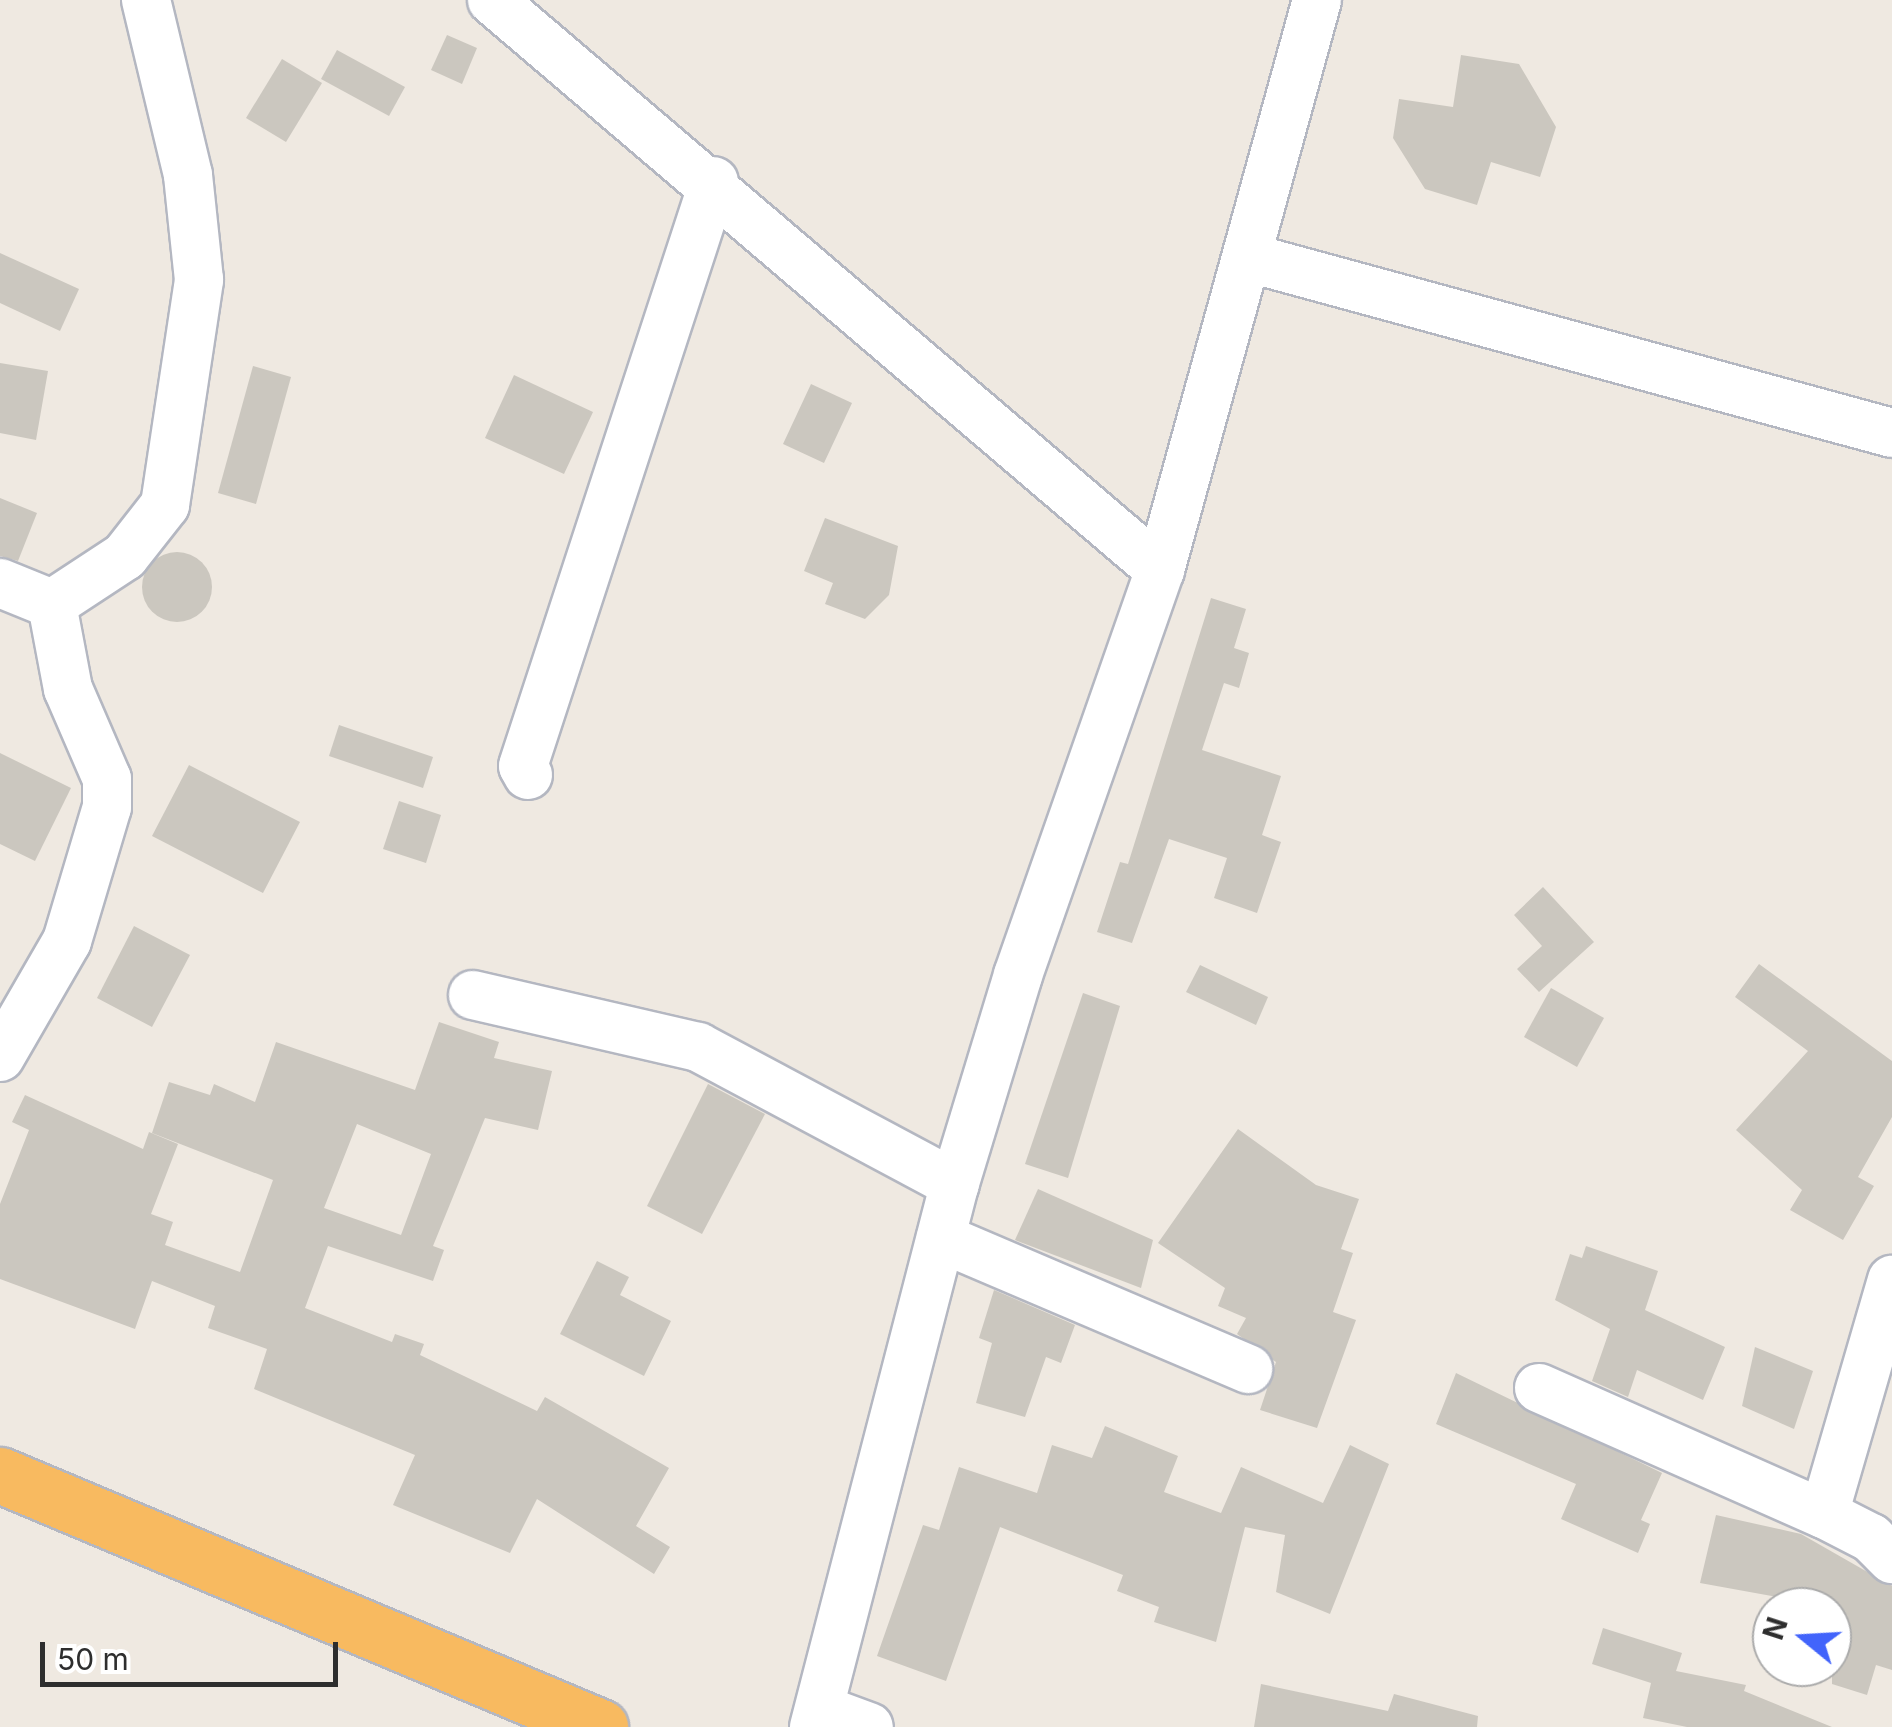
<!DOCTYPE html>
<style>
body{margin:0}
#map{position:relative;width:1892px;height:1727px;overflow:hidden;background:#efe9e1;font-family:Inter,sans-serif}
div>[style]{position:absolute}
.building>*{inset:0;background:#cbc7bf}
.round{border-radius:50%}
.roads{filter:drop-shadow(2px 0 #b4b7c1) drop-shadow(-2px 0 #b4b7c1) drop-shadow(0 2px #b4b7c1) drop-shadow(0 -2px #b4b7c1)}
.minor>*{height:48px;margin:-24px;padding:0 24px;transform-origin:24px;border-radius:24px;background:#fff}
.trunk>*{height:55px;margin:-27.5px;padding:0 27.5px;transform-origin:27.5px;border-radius:27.5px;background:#f8ba60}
span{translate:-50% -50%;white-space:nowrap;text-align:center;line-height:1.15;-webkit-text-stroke:8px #fff;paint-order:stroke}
.north{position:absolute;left:1752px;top:1587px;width:100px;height:100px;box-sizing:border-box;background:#fff;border:2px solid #ababab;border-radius:50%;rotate:288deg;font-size:28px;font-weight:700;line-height:40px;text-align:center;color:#2e2e2e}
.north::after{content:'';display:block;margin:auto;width:35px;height:45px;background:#4264fb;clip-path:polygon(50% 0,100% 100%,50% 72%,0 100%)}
.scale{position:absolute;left:40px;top:1642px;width:298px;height:45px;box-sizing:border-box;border:5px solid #2e2e2e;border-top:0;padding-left:12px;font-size:30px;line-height:35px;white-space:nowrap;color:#2e2e2e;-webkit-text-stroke:8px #fff;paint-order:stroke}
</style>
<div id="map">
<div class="building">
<div style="clip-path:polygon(447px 35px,477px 48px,462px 84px,431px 70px)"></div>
<div style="clip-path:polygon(337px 50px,405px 87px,389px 116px,321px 79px)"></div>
<div style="clip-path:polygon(1461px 55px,1519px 64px,1556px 127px,1540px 177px,1491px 162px,1477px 205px,1425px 189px,1393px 138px,1399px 99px,1453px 107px)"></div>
<div style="clip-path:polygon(282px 59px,322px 83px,286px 142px,246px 118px)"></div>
<div style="clip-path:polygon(0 253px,79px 289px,60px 331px,0 303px)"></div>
<div style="clip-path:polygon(0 363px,48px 371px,36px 440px,0 433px)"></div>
<div style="clip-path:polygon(253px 366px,291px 377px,256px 504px,218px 493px)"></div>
<div style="clip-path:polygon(514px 375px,593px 412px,564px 474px,485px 438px)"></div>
<div style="clip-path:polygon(811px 384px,852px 403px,824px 463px,783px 444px)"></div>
<div style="clip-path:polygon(0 498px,37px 513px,18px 561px,0 556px)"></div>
<div style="clip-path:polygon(825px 518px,898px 546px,889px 595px,865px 619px,825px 604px,833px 583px,804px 571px)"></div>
<div class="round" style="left:142px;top:552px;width:70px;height:70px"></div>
<div style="clip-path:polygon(1211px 598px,1246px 609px,1234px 648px,1249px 653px,1239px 688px,1224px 683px,1202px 750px,1281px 776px,1262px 835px,1281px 842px,1257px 913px,1214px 898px,1227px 858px,1169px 839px,1132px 943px,1097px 932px,1120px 862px,1128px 864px)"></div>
<div style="clip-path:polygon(339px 725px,433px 757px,423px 788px,329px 756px)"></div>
<div style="clip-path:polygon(0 753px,71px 788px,35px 861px,0 844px)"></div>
<div style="clip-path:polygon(189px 765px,300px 822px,263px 893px,152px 836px)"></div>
<div style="clip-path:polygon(399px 801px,441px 815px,426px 863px,383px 849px)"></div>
<div style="clip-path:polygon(1543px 887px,1594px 942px,1539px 992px,1517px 969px,1542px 946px,1514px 915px)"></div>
<div style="clip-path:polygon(134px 926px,190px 955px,152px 1027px,97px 998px)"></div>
<div style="clip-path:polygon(1759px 964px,1892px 1061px,1892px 1117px,1858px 1177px,1874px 1186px,1843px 1240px,1790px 1210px,1802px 1190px,1736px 1130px,1808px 1051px,1735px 997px)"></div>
<div style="clip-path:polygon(1200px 965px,1268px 997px,1256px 1025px,1186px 992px)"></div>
<div style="clip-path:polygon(1551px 988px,1604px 1018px,1577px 1067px,1524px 1037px)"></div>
<div style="clip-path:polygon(1083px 993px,1120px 1006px,1068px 1178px,1025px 1164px)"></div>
<div style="clip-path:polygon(evenodd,439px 1022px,499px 1042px,494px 1058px,552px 1071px,538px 1130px,485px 1118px,433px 1246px,444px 1250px,433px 1281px,328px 1246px,305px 1308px,392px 1342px,395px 1334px,424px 1344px,420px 1355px,537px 1411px,545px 1397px,669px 1468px,636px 1526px,670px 1547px,654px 1574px,537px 1499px,510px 1553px,393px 1505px,415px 1455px,254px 1389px,267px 1349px,208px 1328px,215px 1306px,152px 1281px,135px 1329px,0 1279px,0 1204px,29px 1130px,12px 1122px,25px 1095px,143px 1149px,149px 1132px,178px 1144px,151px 1214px,173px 1222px,165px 1245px,240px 1272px,273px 1180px,152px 1133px,169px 1082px,210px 1095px,214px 1084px,255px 1102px,276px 1042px,415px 1090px,439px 1022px,357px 1124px,431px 1154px,401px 1235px,324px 1208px,357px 1124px)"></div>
<div style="clip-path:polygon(708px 1084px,765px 1114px,702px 1234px,647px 1206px)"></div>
<div style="clip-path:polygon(1238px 1129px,1316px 1185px,1359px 1199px,1341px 1249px,1353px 1253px,1333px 1312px,1356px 1320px,1317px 1428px,1260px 1410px,1276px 1362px,1237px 1334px,1246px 1318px,1218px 1306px,1225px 1288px,1158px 1243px)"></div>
<div style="clip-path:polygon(1038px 1189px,1153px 1240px,1141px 1288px,1015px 1240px)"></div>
<div style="clip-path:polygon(1586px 1246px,1658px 1271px,1645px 1310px,1725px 1347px,1703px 1400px,1637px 1370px,1628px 1397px,1592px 1381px,1610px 1329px,1555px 1300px,1570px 1254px,1582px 1258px)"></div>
<div style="clip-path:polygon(597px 1261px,629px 1277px,620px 1295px,671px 1321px,644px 1376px,560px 1334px)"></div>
<div style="clip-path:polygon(994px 1290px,1075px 1325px,1061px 1363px,1046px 1357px,1025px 1417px,976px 1403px,992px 1343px,979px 1338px)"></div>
<div style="clip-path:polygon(1755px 1347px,1813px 1371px,1794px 1429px,1742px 1406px)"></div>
<div style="clip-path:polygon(1456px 1373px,1662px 1473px,1641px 1520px,1650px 1524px,1638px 1553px,1561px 1519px,1576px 1484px,1436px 1424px)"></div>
<div style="clip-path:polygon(1105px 1426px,1178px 1456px,1164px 1492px,1221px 1513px,1241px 1467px,1323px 1503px,1350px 1445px,1389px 1464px,1330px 1614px,1276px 1592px,1285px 1535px,1245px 1527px,1216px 1642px,1154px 1622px,1159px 1607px,1117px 1591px,1123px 1575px,1000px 1527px,946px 1681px,877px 1656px,923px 1525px,939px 1530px,959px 1467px,1037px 1493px,1052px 1445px,1092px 1458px)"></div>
<div style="clip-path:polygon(1716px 1515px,1801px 1534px,1892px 1586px,1892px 1670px,1876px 1665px,1867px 1695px,1832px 1684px,1832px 1607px,1700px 1583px)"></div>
<div style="clip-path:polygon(1603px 1628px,1682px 1653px,1676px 1671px,1746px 1685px,1744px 1691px,1832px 1727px,1687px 1727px,1643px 1718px,1651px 1683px,1592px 1664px)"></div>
<div style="clip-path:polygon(1261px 1684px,1388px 1711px,1394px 1694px,1478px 1716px,1477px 1727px,1254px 1727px)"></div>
</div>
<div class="roads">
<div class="minor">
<div style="left:492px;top:0;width:878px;rotate:40.47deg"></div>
<div style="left:1250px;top:258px;width:665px;rotate:15.25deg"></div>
<div style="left:0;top:583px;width:56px;rotate:22deg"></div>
<div style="left:528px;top:775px;width:10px;rotate:-119deg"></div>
<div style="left:523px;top:766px;width:615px;rotate:-71.92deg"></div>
<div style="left:473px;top:995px;width:231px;rotate:13deg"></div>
<div style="left:698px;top:1047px;width:291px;rotate:28.1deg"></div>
<div style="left:0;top:1057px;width:134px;rotate:-60deg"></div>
<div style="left:67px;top:941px;width:140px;rotate:-73.4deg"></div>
<div style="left:107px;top:807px;width:28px;rotate:-90deg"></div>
<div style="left:107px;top:779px;width:98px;rotate:-113.4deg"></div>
<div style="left:68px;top:689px;width:86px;rotate:-100.7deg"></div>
<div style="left:52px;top:604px;width:87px;rotate:-33.3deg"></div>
<div style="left:125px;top:556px;width:65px;rotate:-51.9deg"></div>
<div style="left:165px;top:505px;width:228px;rotate:-81.4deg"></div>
<div style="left:199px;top:280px;width:106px;rotate:-96deg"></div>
<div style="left:188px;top:175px;width:180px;rotate:-103.5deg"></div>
<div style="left:941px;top:1238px;width:334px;rotate:23.1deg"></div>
<div style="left:1539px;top:1388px;width:312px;rotate:23.9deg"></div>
<div style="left:1824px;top:1514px;width:53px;rotate:27.1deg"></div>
<div style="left:1871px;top:1538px;width:30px;rotate:45deg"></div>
<div style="left:1824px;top:1514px;width:244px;rotate:-73.8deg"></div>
<div style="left:820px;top:1709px;width:52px;rotate:20.2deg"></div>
<div style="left:814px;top:1727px;width:559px;rotate:-75.49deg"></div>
<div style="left:954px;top:1186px;width:220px;rotate:-73.1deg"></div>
<div style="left:1018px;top:975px;width:429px;rotate:-70.7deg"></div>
<div style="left:1160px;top:570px;width:591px;rotate:-74.6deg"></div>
</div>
<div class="trunk">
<div style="left:0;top:1475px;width:651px;rotate:22.78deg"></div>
</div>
</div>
<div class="north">N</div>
<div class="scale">50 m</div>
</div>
